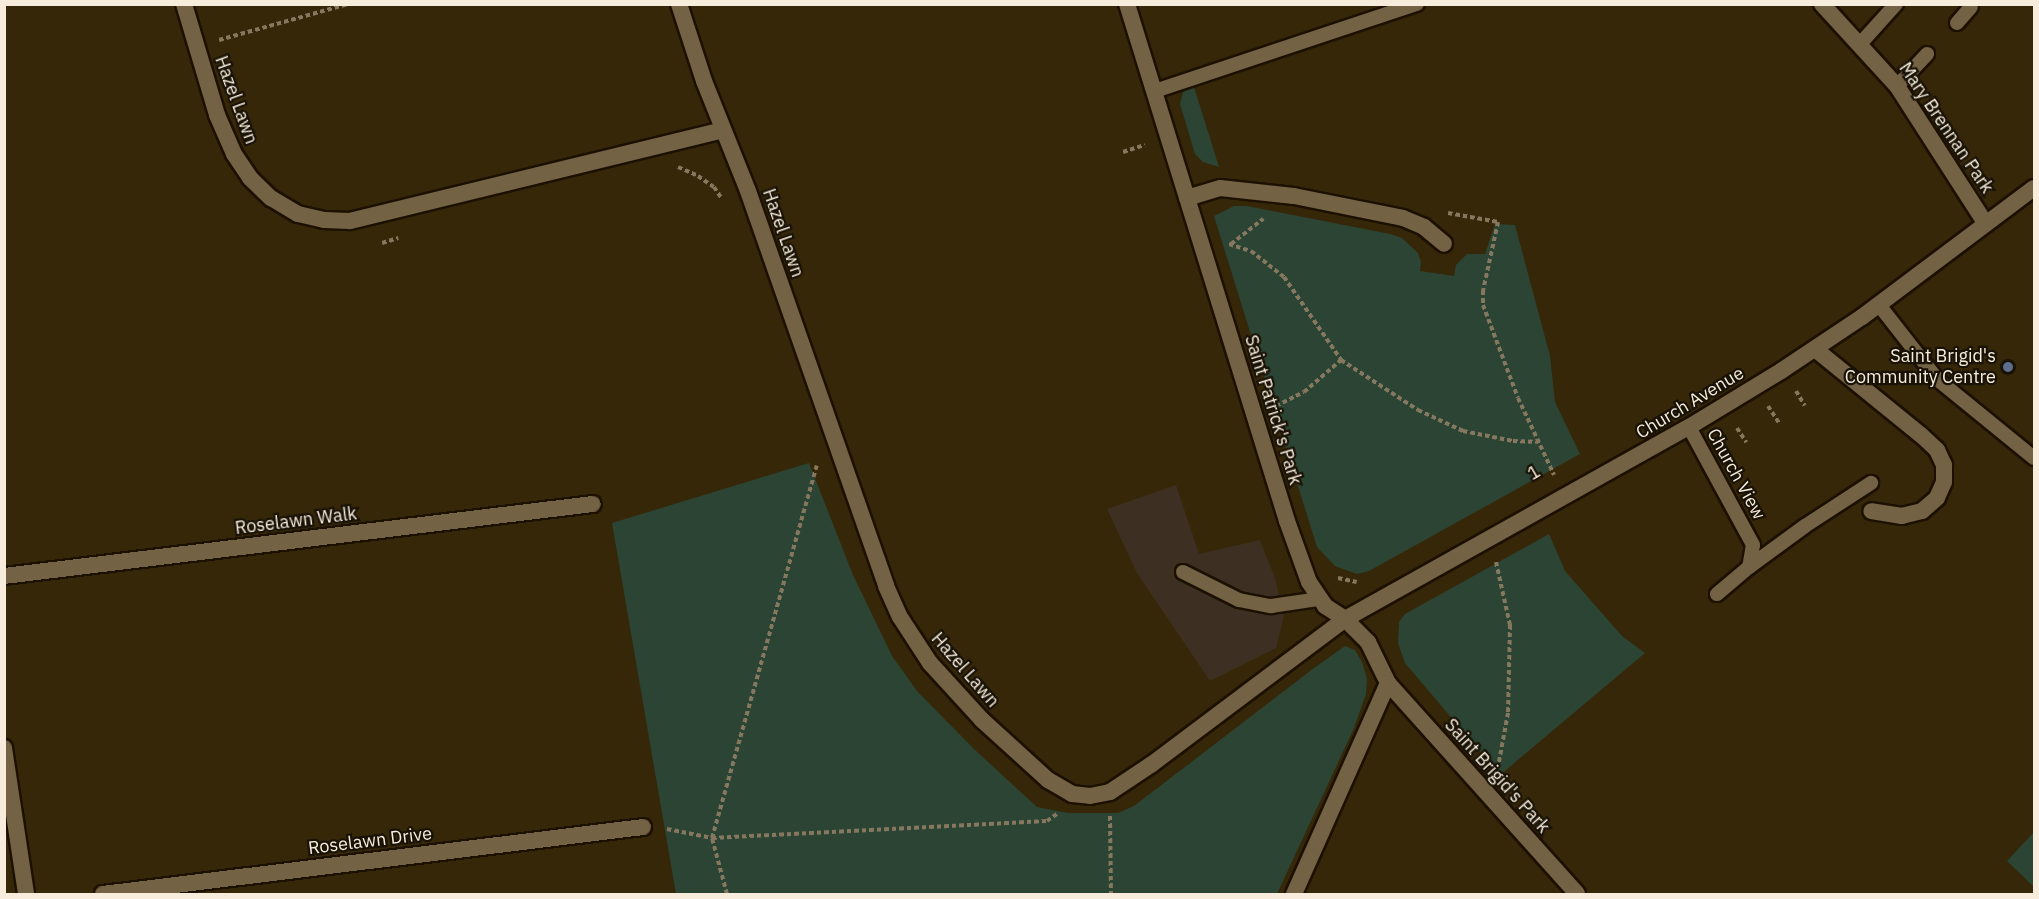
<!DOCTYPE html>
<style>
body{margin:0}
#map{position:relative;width:2039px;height:899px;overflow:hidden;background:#372709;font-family:"IBM Plex Sans",sans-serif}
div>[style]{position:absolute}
.commercial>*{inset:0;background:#3d2f22}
.green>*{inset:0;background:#2b4434}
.path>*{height:4px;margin-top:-2px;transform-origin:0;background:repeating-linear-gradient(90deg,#85785f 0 4.5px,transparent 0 7.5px)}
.roads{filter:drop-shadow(2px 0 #1c1000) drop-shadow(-2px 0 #1c1000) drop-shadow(0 2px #1c1000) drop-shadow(0 -2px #1c1000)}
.service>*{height:14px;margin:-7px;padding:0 7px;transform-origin:7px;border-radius:7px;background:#746244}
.minor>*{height:16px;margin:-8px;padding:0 8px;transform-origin:8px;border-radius:8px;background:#746244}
.dots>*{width:16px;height:16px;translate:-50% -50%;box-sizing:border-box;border:3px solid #191206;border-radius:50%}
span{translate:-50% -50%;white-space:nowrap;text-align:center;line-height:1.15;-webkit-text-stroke:4.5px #191206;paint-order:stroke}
.street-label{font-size:18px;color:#f8eddc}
.poi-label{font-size:18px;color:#f8eddc}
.right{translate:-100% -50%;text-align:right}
.frame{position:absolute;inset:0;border:6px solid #f8eddc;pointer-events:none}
</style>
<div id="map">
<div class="commercial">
<div style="clip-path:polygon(1176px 485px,1199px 554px,1260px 540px,1275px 578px,1284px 616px,1276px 648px,1210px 681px,1137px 573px,1107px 509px)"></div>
</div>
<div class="green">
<div style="clip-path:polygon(1194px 87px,1219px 167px,1203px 162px,1195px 154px,1180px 104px,1183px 92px)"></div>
<div style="clip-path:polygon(1234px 206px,1247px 206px,1390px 234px,1402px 238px,1418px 253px,1421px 262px,1420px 271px,1454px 276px,1456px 265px,1467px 254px,1485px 254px,1495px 224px,1515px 225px,1550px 356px,1555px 402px,1580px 454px,1369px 571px,1357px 574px,1335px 566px,1317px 547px,1214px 216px)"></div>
<div style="clip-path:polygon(809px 463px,853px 575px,892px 656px,917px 691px,974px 749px,1037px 807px,1068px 813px,1118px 813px,1134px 806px,1314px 668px,1345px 646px,1355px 650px,1362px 662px,1367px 679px,1366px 694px,1354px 728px,1277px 894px,676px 894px,612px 523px)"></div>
<div style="clip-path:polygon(1549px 534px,1565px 571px,1622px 636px,1645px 653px,1500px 775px,1405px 663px,1398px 643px,1399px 622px,1405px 614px)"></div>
<div style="clip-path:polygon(2034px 832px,2034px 887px,2007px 861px)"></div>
</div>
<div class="path">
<div style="left:219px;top:40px;width:134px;rotate:-15.6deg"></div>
<div style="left:1123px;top:152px;width:23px;rotate:-18deg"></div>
<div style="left:678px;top:167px;width:22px;rotate:24deg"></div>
<div style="left:698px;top:176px;width:19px;rotate:35deg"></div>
<div style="left:714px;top:187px;width:14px;rotate:56deg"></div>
<div style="left:1448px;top:213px;width:51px;rotate:10.2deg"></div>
<div style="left:1498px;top:222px;width:71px;rotate:102.3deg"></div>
<div style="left:1483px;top:291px;width:14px;rotate:90deg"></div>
<div style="left:1483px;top:305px;width:99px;rotate:69.4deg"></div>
<div style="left:1518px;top:398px;width:85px;rotate:64.9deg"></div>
<div style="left:382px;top:243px;width:17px;rotate:-17deg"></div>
<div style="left:1229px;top:244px;width:23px;rotate:18deg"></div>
<div style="left:1251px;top:251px;width:42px;rotate:38.2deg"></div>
<div style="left:1284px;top:277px;width:101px;rotate:55.5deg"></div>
<div style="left:1341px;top:360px;width:92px;rotate:33deg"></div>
<div style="left:1418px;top:410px;width:50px;rotate:25deg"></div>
<div style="left:1463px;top:431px;width:51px;rotate:11.3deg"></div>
<div style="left:1513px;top:441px;width:25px;rotate:2deg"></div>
<div style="left:1231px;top:244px;width:41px;rotate:-38deg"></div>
<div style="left:1796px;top:391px;width:17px;rotate:59deg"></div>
<div style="left:1276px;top:406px;width:31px;rotate:-27deg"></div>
<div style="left:1304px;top:392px;width:49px;rotate:-40.9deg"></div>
<div style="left:1768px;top:406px;width:20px;rotate:57deg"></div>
<div style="left:1737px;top:428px;width:17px;rotate:57deg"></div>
<div style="left:1496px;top:562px;width:65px;rotate:77.5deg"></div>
<div style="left:1510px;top:625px;width:88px;rotate:91.3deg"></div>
<div style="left:1508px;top:713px;width:55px;rotate:100.5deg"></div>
<div style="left:1338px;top:578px;width:19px;rotate:12deg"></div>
<div style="left:1110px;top:816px;width:78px;rotate:89.3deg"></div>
<div style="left:667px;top:829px;width:46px;rotate:11.3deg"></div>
<div style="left:712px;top:838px;width:335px;rotate:-2.9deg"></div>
<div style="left:1047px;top:821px;width:14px;rotate:-36deg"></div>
<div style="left:727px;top:894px;width:58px;rotate:-105deg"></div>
<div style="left:712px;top:838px;width:387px;rotate:-74.3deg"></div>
</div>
<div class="roads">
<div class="service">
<div style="left:1957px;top:23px;width:21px;rotate:-49deg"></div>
<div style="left:1860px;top:44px;width:54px;rotate:-48deg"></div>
<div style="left:1897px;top:86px;width:44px;rotate:-46.8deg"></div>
<div style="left:1155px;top:91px;width:276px;rotate:-18.4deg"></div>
<div style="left:1879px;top:305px;width:94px;rotate:51.9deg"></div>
<div style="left:1937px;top:379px;width:125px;rotate:39.2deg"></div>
<div style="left:1689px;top:427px;width:134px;rotate:61.5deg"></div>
<div style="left:1753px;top:545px;width:22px;rotate:100deg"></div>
<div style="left:1749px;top:567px;width:42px;rotate:139.8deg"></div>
<div style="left:1749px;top:567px;width:69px;rotate:-36.2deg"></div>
<div style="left:1805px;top:526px;width:79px;rotate:-33.1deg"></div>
<div style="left:1183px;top:572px;width:63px;rotate:26.6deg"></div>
<div style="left:1239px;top:600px;width:33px;rotate:11deg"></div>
<div style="left:1271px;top:606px;width:49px;rotate:-8.3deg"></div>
</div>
<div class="minor">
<div style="left:184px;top:4px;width:116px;rotate:73.4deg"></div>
<div style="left:217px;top:115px;width:43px;rotate:66.4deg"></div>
<div style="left:234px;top:154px;width:29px;rotate:56deg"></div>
<div style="left:250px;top:178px;width:29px;rotate:44deg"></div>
<div style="left:271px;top:198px;width:31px;rotate:31deg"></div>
<div style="left:298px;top:214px;width:27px;rotate:13deg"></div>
<div style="left:324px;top:220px;width:26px;rotate:2deg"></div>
<div style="left:350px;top:221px;width:383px;rotate:-13.7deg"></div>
<div style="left:679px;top:4px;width:81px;rotate:72deg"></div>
<div style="left:704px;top:81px;width:118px;rotate:68.2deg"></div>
<div style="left:748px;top:191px;width:418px;rotate:70.7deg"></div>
<div style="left:886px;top:586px;width:34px;rotate:66deg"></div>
<div style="left:900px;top:617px;width:55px;rotate:56.9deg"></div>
<div style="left:930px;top:663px;width:77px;rotate:47.6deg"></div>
<div style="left:982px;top:720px;width:89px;rotate:42.3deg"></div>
<div style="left:1048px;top:780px;width:28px;rotate:30deg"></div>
<div style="left:1072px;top:794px;width:18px;rotate:6deg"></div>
<div style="left:1090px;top:796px;width:20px;rotate:-11deg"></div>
<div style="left:1110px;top:792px;width:50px;rotate:-33.7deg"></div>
<div style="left:1152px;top:764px;width:241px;rotate:-36.9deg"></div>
<div style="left:1345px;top:619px;width:394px;rotate:-29.2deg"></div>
<div style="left:1689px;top:427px;width:108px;rotate:-31.3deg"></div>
<div style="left:1781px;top:371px;width:97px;rotate:-33.7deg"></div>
<div style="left:1862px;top:317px;width:215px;rotate:-36.9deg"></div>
<div style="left:1127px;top:4px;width:541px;rotate:72.8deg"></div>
<div style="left:1287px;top:521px;width:65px;rotate:70.2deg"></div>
<div style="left:1309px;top:582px;width:29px;rotate:56deg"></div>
<div style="left:1325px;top:606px;width:24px;rotate:33deg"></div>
<div style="left:1345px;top:619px;width:33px;rotate:45deg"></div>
<div style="left:1368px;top:642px;width:46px;rotate:64deg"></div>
<div style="left:1388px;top:683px;width:283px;rotate:48.1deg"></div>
<div style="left:1822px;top:4px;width:111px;rotate:47.6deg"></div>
<div style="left:1897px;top:86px;width:164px;rotate:57.2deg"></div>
<div style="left:1187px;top:198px;width:34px;rotate:-17deg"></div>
<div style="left:1220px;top:188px;width:74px;rotate:6.2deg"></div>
<div style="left:1294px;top:196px;width:111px;rotate:11.4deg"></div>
<div style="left:1403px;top:218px;width:23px;rotate:23deg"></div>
<div style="left:1424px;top:227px;width:26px;rotate:40deg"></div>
<div style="left:1815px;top:349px;width:136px;rotate:39.1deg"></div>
<div style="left:1921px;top:435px;width:22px;rotate:43deg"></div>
<div style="left:1937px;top:450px;width:17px;rotate:65deg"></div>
<div style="left:1944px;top:465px;width:17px;rotate:90deg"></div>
<div style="left:1944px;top:482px;width:17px;rotate:114deg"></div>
<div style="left:1937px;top:498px;width:20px;rotate:139deg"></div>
<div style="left:1922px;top:511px;width:21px;rotate:166deg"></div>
<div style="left:1902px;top:516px;width:31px;rotate:-171deg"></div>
<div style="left:4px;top:576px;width:593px;rotate:-6.97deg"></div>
<div style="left:4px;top:748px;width:148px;rotate:81.4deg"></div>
<div style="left:103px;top:894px;width:544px;rotate:-7.07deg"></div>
<div style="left:1294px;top:894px;width:231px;rotate:-66deg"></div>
</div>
</div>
<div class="dots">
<div style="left:2008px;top:367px;background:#5c6f8a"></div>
</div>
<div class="street-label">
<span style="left:236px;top:100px;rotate:70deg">Hazel Lawn</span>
<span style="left:1946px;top:128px;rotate:56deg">Mary Brennan Park</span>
<span style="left:783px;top:233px;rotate:71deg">Hazel Lawn</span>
<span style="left:1690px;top:403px;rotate:-31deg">Church Avenue</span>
<span style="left:1273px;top:410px;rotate:73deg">Saint Patrick's Park</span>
<span style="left:1534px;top:473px;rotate:-30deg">1</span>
<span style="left:1736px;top:474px;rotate:61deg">Church View</span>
<span style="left:296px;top:521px;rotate:-7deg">Roselawn Walk</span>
<span style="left:965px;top:670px;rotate:49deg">Hazel Lawn</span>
<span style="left:1497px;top:776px;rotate:48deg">Saint Brigid's Park</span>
<span style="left:370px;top:841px;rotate:-7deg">Roselawn Drive</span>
</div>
<div class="poi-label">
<span class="right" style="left:1996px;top:367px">Saint Brigid's<br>Community Centre</span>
</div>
<div class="frame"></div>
</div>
